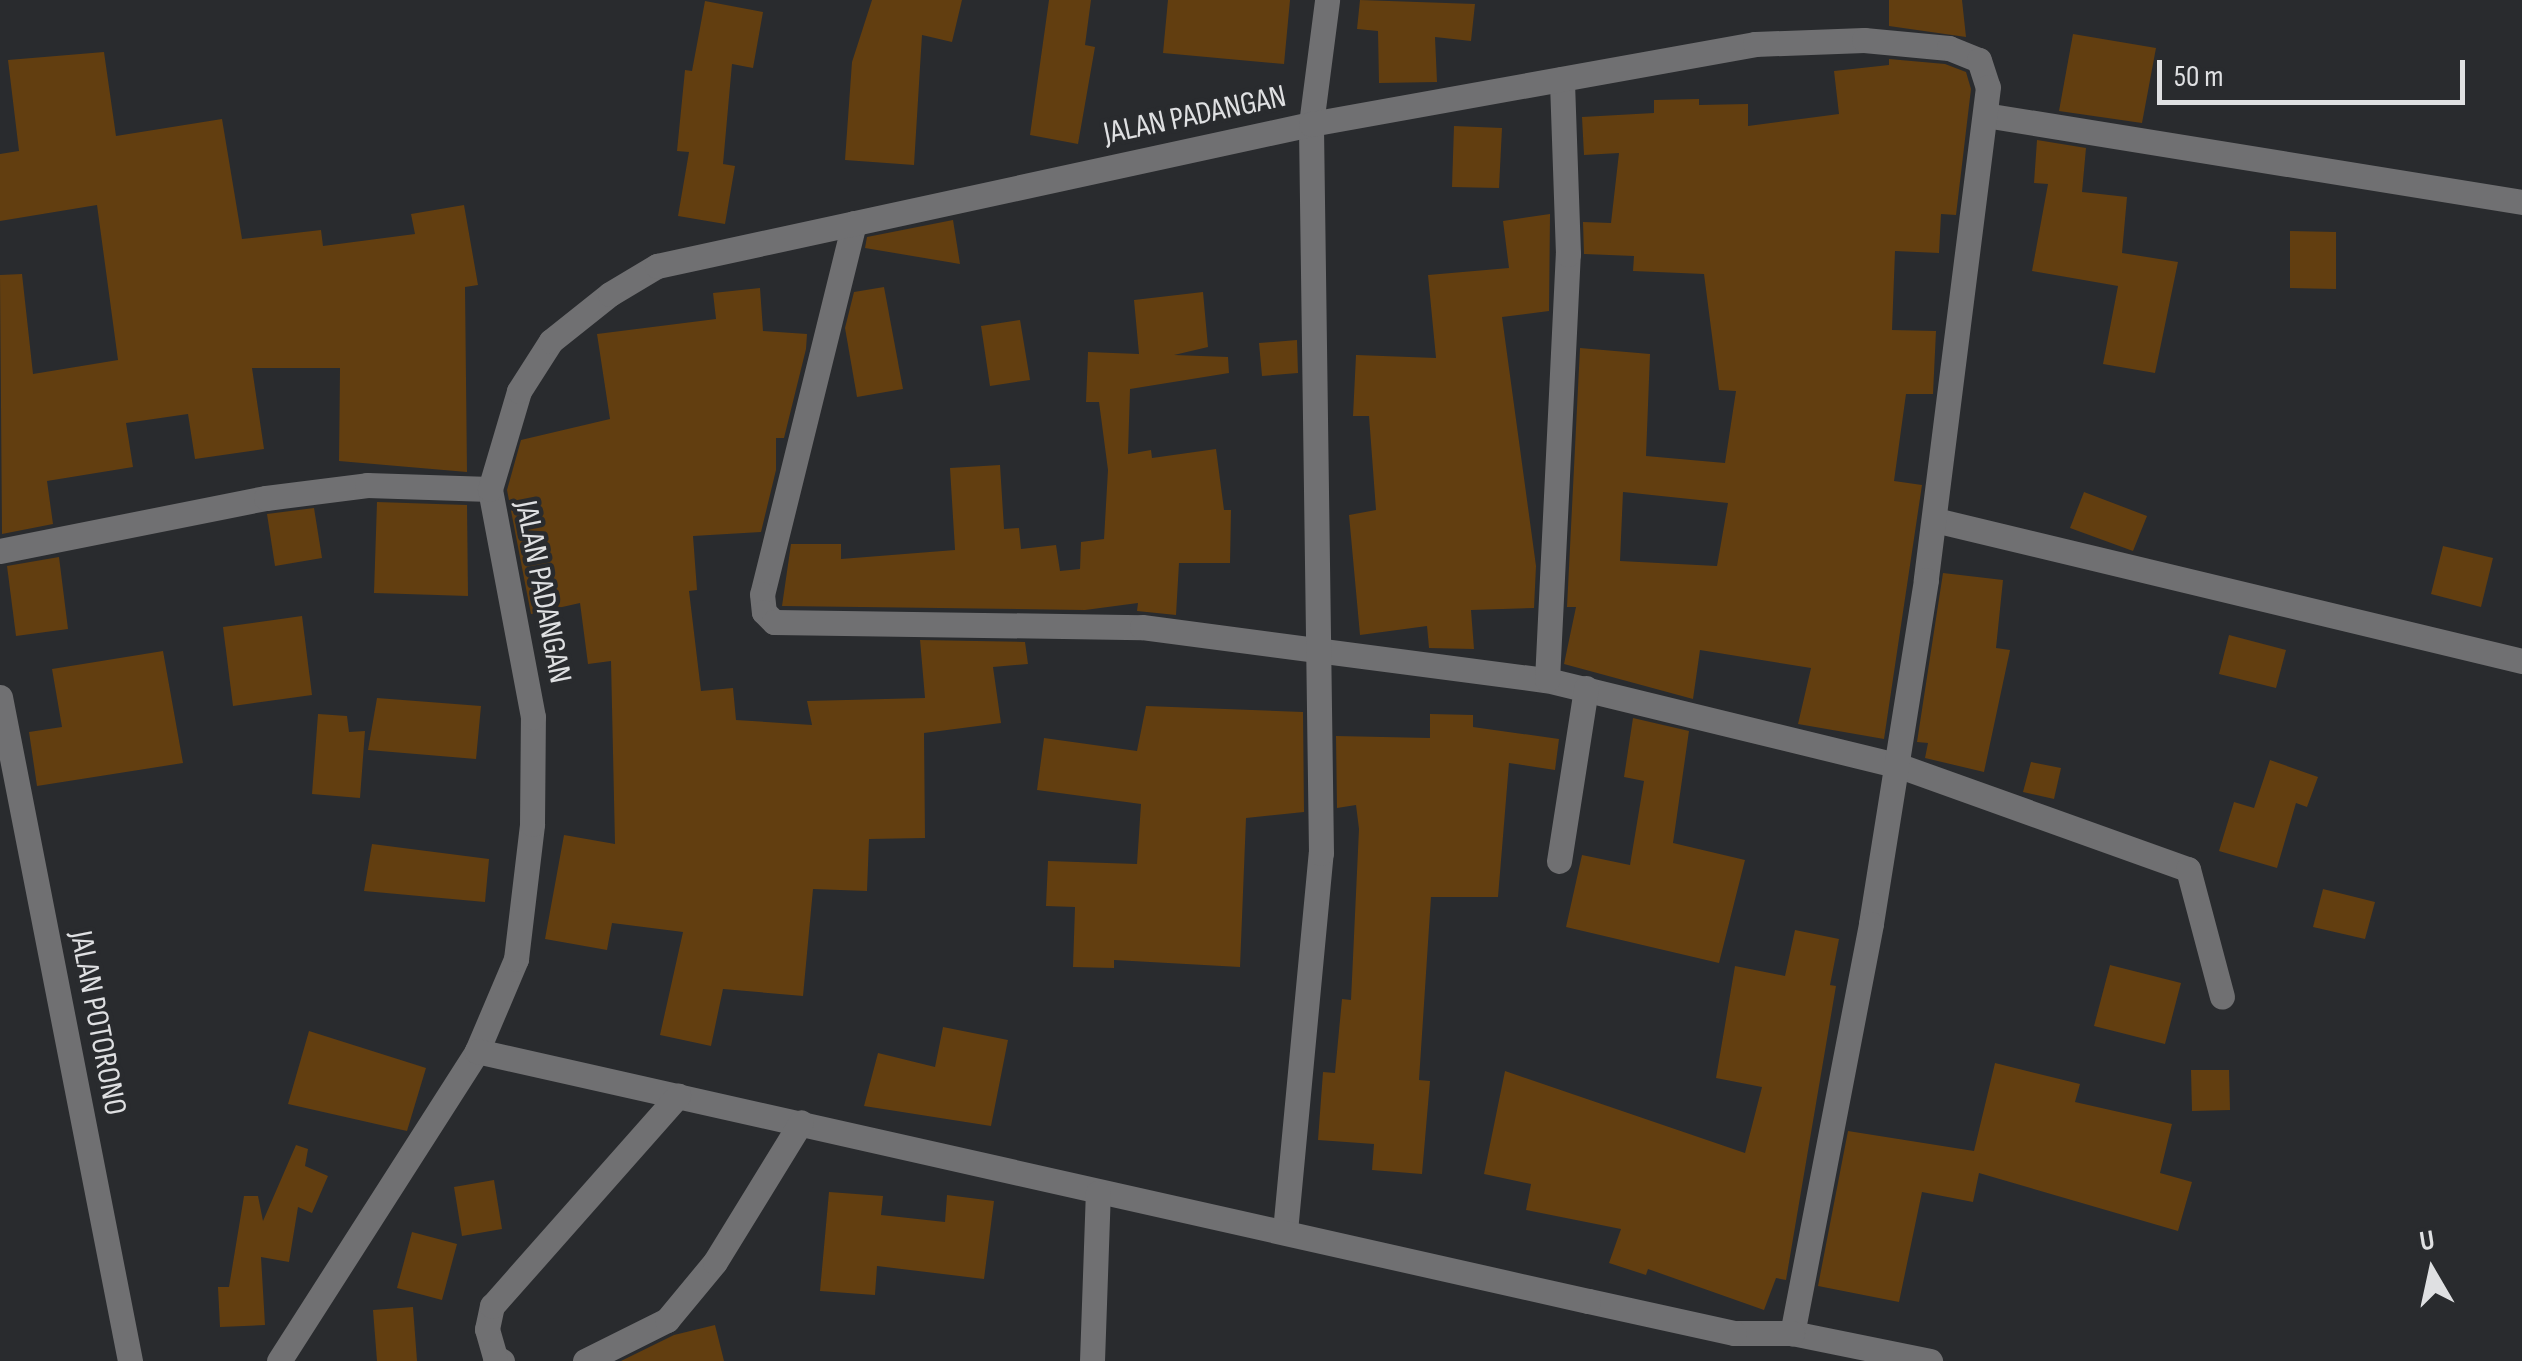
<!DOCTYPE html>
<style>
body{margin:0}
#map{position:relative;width:2522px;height:1361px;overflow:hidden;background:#292b2e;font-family:"Sofia Sans Condensed",sans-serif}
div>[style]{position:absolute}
.building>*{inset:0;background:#623e10}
.minor>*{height:25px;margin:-12.5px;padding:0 12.5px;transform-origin:12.5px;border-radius:12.5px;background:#707072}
span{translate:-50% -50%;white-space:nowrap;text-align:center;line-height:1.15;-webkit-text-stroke:9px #292b2e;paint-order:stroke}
.street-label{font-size:32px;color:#dfe0e2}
.north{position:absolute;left:2382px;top:1221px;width:100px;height:100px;-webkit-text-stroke:8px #292b2e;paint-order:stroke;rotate:351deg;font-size:28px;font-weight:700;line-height:40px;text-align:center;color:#dfe0e2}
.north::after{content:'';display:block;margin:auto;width:35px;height:45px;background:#dfe0e2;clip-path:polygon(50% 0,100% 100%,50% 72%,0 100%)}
.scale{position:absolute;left:2157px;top:60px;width:308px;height:45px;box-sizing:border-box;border:5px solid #dfe0e2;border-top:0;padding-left:12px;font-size:30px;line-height:35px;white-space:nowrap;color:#dfe0e2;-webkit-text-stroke:8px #292b2e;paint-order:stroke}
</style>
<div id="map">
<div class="building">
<div style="clip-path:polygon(872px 0,962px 0,952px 42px,922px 35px,914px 165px,845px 160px,852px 62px)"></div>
<div style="clip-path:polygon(1049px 0,1091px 0,1085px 45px,1095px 47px,1078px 144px,1030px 135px)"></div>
<div style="clip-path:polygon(1168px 0,1290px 0,1284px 64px,1163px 53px)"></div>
<div style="clip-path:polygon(1360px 0,1475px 4px,1471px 41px,1435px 37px,1437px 82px,1379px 83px,1378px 31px,1357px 29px)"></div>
<div style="clip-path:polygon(1889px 0,1962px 0,1966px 37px,1889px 26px)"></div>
<div style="clip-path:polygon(705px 1px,763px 12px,753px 68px,732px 64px,723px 164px,735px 166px,725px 224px,678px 216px,689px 152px,677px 151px,685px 70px,692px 71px)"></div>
<div style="clip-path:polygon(2073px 34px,2156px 48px,2142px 123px,2059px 111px)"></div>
<div style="clip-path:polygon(104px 52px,116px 136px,222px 119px,242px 239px,321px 230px,323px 246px,415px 234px,411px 214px,464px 205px,478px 285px,465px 287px,467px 472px,339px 461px,340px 368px,252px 368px,264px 449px,195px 459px,188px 414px,126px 423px,133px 467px,47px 481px,53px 524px,2px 534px,0 275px,22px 274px,33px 374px,118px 360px,97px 205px,0 221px,0 154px,19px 151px,8px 60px)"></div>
<div style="clip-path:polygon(evenodd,1889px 59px,1945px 64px,1966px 72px,1971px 89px,1956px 215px,1941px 214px,1939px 253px,1895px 251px,1892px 330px,1936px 331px,1933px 394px,1906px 394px,1894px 481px,1922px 485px,1884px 739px,1798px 724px,1811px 668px,1700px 650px,1693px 699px,1564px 664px,1576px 607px,1567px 607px,1580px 348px,1650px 354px,1646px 456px,1725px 463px,1736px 391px,1719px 390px,1704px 274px,1633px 271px,1634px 256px,1584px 254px,1583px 222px,1611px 223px,1619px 153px,1584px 155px,1582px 117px,1654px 113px,1654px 100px,1699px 99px,1699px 105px,1748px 104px,1748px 126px,1839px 114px,1834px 71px,1889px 65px,1889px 59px,1623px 492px,1728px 503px,1717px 566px,1620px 561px,1623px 492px)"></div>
<div style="clip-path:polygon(1454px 126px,1502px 128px,1499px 188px,1452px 187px)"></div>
<div style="clip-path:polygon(2037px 140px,2086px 148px,2082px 192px,2127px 197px,2122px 253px,2178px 262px,2155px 373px,2103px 364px,2118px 286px,2032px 271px,2048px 184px,2034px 183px)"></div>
<div style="clip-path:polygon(1550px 214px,1549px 311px,1502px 317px,1536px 566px,1534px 608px,1471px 610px,1474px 649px,1429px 648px,1427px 626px,1360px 635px,1349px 515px,1376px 510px,1369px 416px,1353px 416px,1356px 355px,1436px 358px,1428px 275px,1509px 268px,1503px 221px)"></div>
<div style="clip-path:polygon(953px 220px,960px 264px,865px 248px,867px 237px)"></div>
<div style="clip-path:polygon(2290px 231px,2336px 232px,2336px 289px,2290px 288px)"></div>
<div style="clip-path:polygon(884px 287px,903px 389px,857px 397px,845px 328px,854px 292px)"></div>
<div style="clip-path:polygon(760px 288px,763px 331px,807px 334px,806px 349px,784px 438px,776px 438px,776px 470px,761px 532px,693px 536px,697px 590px,689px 591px,701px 691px,733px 688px,736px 720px,812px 725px,807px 701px,925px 698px,920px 640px,1025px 642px,1028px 664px,993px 667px,1001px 723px,924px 733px,925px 838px,869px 839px,867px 891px,813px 889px,803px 996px,723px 989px,711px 1046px,660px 1035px,683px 932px,612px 923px,607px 950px,545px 939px,564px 835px,615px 844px,611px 661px,588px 664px,580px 603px,531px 614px,507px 490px,521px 440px,610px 419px,597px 334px,716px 319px,713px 293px)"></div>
<div style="clip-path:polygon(1203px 292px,1208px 347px,1174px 355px,1228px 357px,1229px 373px,1130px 389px,1128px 454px,1151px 450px,1152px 458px,1216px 449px,1224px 510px,1231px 510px,1230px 563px,1179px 563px,1176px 615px,1137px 611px,1138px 603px,1085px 610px,782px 606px,791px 544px,841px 544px,841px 559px,955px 550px,950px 468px,1000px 465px,1004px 529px,1019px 528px,1021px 549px,1056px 545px,1060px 571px,1080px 569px,1081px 542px,1104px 539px,1108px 470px,1099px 402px,1086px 402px,1088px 352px,1139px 354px,1134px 300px)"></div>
<div style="clip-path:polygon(1020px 320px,1030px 380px,990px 386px,981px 326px)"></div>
<div style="clip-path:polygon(1297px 340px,1298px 373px,1262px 376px,1259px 343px)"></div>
<div style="clip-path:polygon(2084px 492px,2147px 516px,2133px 551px,2070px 528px)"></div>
<div style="clip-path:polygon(377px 502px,467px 505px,468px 596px,374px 593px)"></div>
<div style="clip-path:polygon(314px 508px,322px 558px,275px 566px,267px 514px)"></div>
<div style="clip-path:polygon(2443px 546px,2493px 558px,2481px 607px,2431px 594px)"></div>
<div style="clip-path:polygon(59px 557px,68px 629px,16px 636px,7px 566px)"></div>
<div style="clip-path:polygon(1943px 573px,2003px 580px,1996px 648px,2010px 650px,1984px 772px,1925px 758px,1928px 743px,1917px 742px)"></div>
<div style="clip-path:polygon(302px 616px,312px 695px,233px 706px,223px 627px)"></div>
<div style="clip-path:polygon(2229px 635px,2286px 650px,2276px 688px,2219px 674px)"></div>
<div style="clip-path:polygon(163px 651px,183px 763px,37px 786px,29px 732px,62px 727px,52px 669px)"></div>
<div style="clip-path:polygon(377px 698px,481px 706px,476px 759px,368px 750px)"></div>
<div style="clip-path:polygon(1146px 706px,1303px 712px,1304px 812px,1246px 818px,1240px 967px,1114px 960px,1114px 968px,1073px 967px,1075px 907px,1046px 906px,1048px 861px,1137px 864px,1141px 804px,1037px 790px,1044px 738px,1137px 751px)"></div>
<div style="clip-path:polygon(318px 714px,347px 716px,349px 732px,365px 731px,360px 798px,312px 794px)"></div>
<div style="clip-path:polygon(1430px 714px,1473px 715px,1473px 727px,1559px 739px,1555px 770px,1509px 763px,1498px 897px,1431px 897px,1419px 1080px,1430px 1081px,1422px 1174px,1372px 1170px,1374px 1144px,1318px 1140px,1323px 1072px,1335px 1073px,1342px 999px,1351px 1000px,1359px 829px,1356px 805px,1337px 808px,1336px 736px,1430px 738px)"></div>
<div style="clip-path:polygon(1633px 718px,1689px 731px,1673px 843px,1745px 860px,1719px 963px,1566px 927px,1582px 855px,1630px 865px,1644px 781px,1624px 777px)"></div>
<div style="clip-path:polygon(2270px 760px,2318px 777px,2307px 807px,2296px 803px,2277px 868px,2219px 851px,2234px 802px,2254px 808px)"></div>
<div style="clip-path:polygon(2031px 762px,2061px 768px,2054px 799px,2023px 792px)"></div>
<div style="clip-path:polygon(372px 844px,489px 859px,485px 902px,364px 891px)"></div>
<div style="clip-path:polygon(2323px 889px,2375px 902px,2365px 939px,2313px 927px)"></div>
<div style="clip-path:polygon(1795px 930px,1839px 939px,1830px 985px,1836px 986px,1786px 1280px,1776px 1278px,1764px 1310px,1648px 1269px,1646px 1275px,1609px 1263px,1621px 1229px,1526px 1210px,1531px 1184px,1484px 1174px,1505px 1071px,1745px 1153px,1762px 1087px,1716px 1078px,1735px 966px,1785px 976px)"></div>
<div style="clip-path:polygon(2110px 965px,2181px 983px,2165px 1044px,2094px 1026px)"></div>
<div style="clip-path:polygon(943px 1027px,1008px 1040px,991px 1126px,864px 1106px,878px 1053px,935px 1067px)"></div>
<div style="clip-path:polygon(309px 1031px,426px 1068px,407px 1131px,288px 1104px)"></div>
<div style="clip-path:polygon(1995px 1063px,2080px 1084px,2075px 1102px,2172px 1124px,2160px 1173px,2192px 1182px,2178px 1231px,1979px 1173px,1973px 1202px,1922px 1192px,1899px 1302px,1818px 1286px,1848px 1131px,1974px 1151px)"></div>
<div style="clip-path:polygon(2191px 1070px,2229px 1070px,2230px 1110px,2192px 1111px)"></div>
<div style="clip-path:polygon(296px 1145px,308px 1149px,305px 1166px,328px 1176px,312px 1213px,298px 1207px,289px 1262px,261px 1257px,265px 1325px,220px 1327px,218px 1287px,229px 1287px,244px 1196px,258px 1196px,263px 1221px)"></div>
<div style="clip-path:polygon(494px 1180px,502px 1229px,462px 1236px,454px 1187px)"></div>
<div style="clip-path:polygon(829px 1192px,883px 1196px,881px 1215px,945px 1222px,947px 1195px,994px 1201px,984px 1279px,877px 1266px,875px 1295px,820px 1291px)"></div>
<div style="clip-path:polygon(412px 1232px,457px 1244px,442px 1300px,397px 1288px)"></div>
<div style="clip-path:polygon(413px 1307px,417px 1361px,377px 1361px,373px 1310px)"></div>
<div style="clip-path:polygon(715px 1325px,724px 1361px,621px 1361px,674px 1335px)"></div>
</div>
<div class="minor">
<div style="left:1985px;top:115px;width:544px;rotate:9.2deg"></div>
<div style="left:854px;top:223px;width:382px;rotate:103.9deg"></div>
<div style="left:762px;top:594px;width:18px;rotate:84deg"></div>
<div style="left:764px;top:612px;width:14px;rotate:45deg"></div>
<div style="left:774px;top:622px;width:368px;rotate:0.8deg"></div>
<div style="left:1142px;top:627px;width:408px;rotate:7.5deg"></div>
<div style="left:1547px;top:680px;width:360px;rotate:13.7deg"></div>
<div style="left:1897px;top:765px;width:309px;rotate:19.7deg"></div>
<div style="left:2188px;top:869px;width:132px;rotate:75.1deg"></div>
<div style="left:1935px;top:520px;width:604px;rotate:13.51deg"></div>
<div style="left:0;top:551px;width:271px;rotate:-11.3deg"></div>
<div style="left:266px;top:498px;width:102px;rotate:-7.3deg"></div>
<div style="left:367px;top:485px;width:123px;rotate:1.9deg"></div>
<div style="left:1547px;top:680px;width:427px;rotate:-87.2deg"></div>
<div style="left:1568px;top:254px;width:175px;rotate:-92deg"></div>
<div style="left:0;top:697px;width:677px;rotate:78.92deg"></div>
<div style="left:1559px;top:861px;width:175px;rotate:-81.1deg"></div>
<div style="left:1285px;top:1231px;width:380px;rotate:-84.6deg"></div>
<div style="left:1321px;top:853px;width:729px;rotate:-90.79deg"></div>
<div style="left:1311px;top:124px;width:125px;rotate:-82.6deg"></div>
<div style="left:1792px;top:1333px;width:141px;rotate:11.5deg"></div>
<div style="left:279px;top:1361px;width:368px;rotate:-57.4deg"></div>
<div style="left:477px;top:1051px;width:100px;rotate:-67deg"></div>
<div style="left:516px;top:959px;width:136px;rotate:-83.2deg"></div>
<div style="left:532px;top:824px;width:107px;rotate:-89.5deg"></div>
<div style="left:533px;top:717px;width:232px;rotate:-100.7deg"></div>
<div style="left:490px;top:489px;width:102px;rotate:-73.5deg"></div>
<div style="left:519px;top:391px;width:59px;rotate:-57.4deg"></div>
<div style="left:551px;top:341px;width:75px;rotate:-38.5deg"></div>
<div style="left:610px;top:294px;width:55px;rotate:-30.8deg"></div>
<div style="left:657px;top:266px;width:669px;rotate:-12.25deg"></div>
<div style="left:1311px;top:124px;width:451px;rotate:-10.2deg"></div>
<div style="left:1755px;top:44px;width:109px;rotate:-2.1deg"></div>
<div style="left:1864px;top:40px;width:85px;rotate:5.4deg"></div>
<div style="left:1949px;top:48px;width:32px;rotate:22deg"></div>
<div style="left:1979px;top:60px;width:28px;rotate:72deg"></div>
<div style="left:1988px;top:87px;width:497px;rotate:97.2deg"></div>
<div style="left:1926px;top:580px;width:348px;rotate:99.1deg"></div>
<div style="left:1871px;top:924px;width:417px;rotate:100.9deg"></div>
<div style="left:1792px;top:1333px;width:58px;rotate:180deg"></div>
<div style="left:1734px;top:1333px;width:149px;rotate:-167.6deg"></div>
<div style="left:1588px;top:1301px;width:1139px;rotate:-167.32deg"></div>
<div style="left:502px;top:1361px;width:8px;rotate:-150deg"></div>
<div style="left:495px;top:1357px;width:29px;rotate:-106deg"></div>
<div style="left:487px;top:1329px;width:24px;rotate:-78deg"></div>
<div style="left:492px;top:1306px;width:281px;rotate:-48.5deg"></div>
<div style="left:585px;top:1361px;width:92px;rotate:-26.6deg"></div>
<div style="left:667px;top:1320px;width:75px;rotate:-50.4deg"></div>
<div style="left:715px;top:1262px;width:164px;rotate:-58.4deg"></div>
<div style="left:1092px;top:1361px;width:168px;rotate:-88deg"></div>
</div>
<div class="street-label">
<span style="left:1195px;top:116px;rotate:-12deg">JALAN PADANGAN</span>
<span style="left:542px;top:592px;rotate:79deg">JALAN PADANGAN</span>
<span style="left:97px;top:1023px;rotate:79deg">JALAN POTORONO</span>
</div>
<div class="north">U</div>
<div class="scale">50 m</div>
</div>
